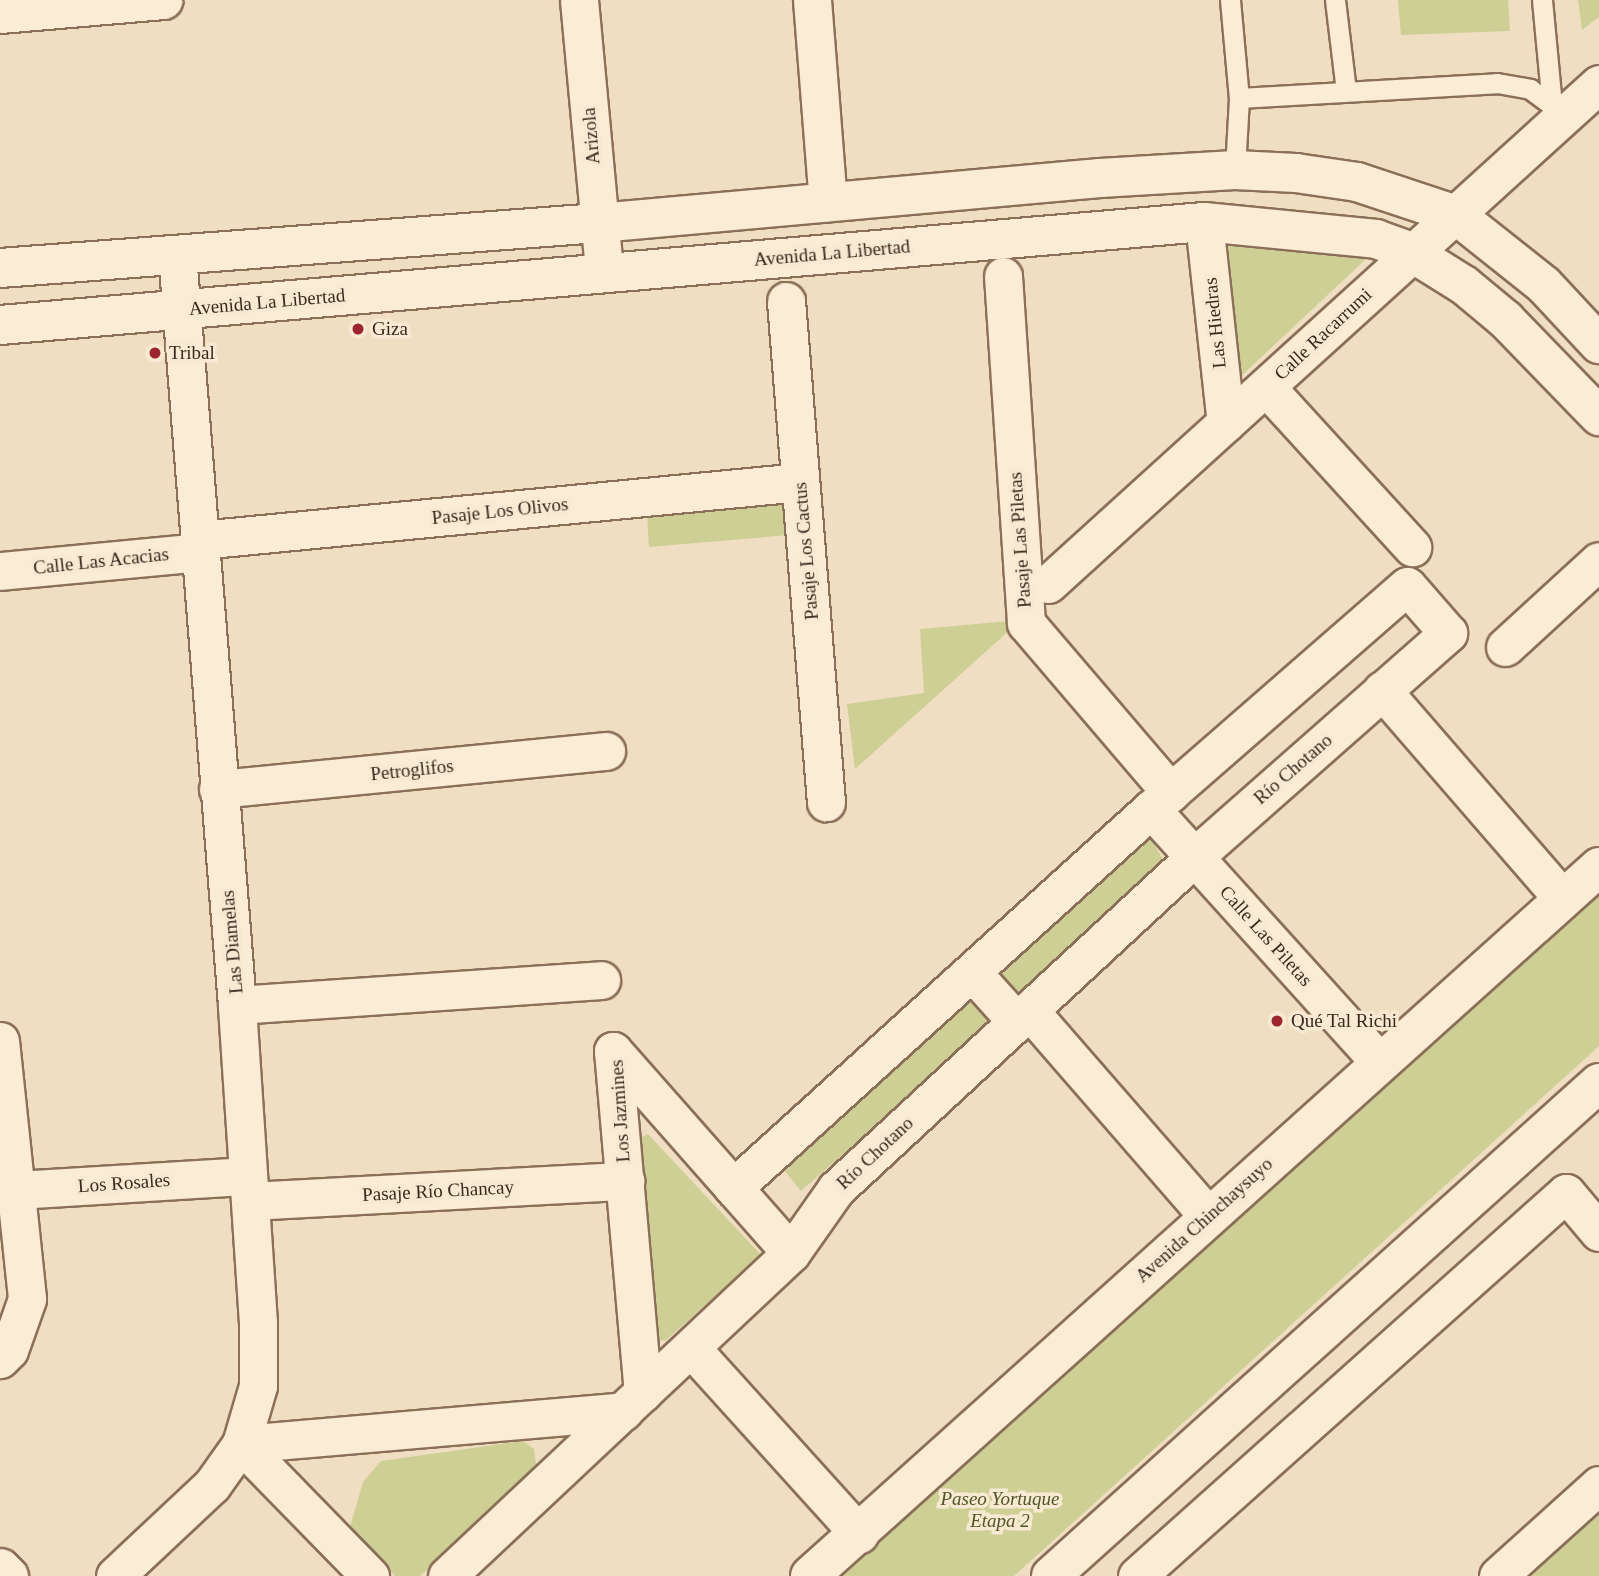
<!DOCTYPE html>
<meta charset="utf-8">
<style>
body{margin:0}
#map{position:relative;width:1599px;height:1576px;overflow:hidden;background:#f0dec2;font-family:Georgia,serif}
div>[style]{position:absolute}
.green>*{inset:0;background:#cdcf95}
.roads{filter:drop-shadow(2px 0 #8b6f58) drop-shadow(-2px 0 #8b6f58) drop-shadow(0 2px #8b6f58) drop-shadow(0 -2px #8b6f58)}
.lane>*{height:19px;margin:-9.5px;padding:0 9.5px;transform-origin:9.5px;border-radius:9.5px;background:#faecd5}
.street>*{height:37px;margin:-18.5px;padding:0 18.5px;transform-origin:18.5px;border-radius:18.5px;background:#faecd5}
.secondary>*{height:38px;margin:-19px;padding:0 19px;transform-origin:19px;border-radius:19px;background:#faecd5}
.dots>*{width:19px;height:19px;translate:-50% -50%;box-sizing:border-box;border:4px solid #f7e9d2;border-radius:50%}
span{translate:-50% -50%;white-space:nowrap;text-align:center;line-height:1.15;-webkit-text-stroke:7px #f7e9d2;paint-order:stroke}
.street-label{font-size:19px;color:#3a281d}
.poi-label{font-size:19px;color:#3a281d}
.left{translate:0 -50%;text-align:left}
.park-label{font-size:19px;color:#4e5723;font-style:italic}
</style>
<div id="map">
<div class="green">
<div style="clip-path:polygon(1398px 0,1508px 0,1510px 31px,1401px 35px)"></div>
<div style="clip-path:polygon(1578px 0,1599px 0,1599px 17px,1582px 30px)"></div>
<div style="clip-path:polygon(1228px 246px,1367px 258px,1240px 377px)"></div>
<div style="clip-path:polygon(786px 502px,789px 535px,649px 547px,647px 514px)"></div>
<div style="clip-path:polygon(1021px 620px,855px 769px,847px 704px,924px 693px,920px 629px)"></div>
<div style="clip-path:polygon(1150px 837px,1168px 868px,801px 1191px,783px 1169px)"></div>
<div style="clip-path:polygon(1599px 893px,1599px 1046px,1014px 1576px,839px 1576px)"></div>
<div style="clip-path:polygon(648px 1134px,761px 1255px,665px 1341px,648px 1337px,632px 1142px)"></div>
<div style="clip-path:polygon(523px 1441px,534px 1449px,537px 1473px,420px 1576px,395px 1576px,350px 1527px,363px 1482px,381px 1461px)"></div>
<div style="clip-path:polygon(1595px 1509px,1599px 1515px,1599px 1576px,1521px 1576px)"></div>
</div>
<div class="roads">
<div class="lane">
<div style="left:1230px;top:0;width:98px;rotate:84.8deg"></div>
<div style="left:1239px;top:98px;width:72px;rotate:93.2deg"></div>
<div style="left:1335px;top:0;width:92px;rotate:83.1deg"></div>
<div style="left:1542px;top:0;width:105px;rotate:84.6deg"></div>
<div style="left:1239px;top:98px;width:258px;rotate:-3.3deg"></div>
<div style="left:1497px;top:83px;width:34px;rotate:10deg"></div>
<div style="left:1530px;top:89px;width:44px;rotate:36.6deg"></div>
</div>
<div class="street">
<div style="left:579px;top:0;width:273px;rotate:84.7deg"></div>
<div style="left:812px;top:0;width:203px;rotate:85.5deg"></div>
<div style="left:0;top:14px;width:164px;rotate:-4.9deg"></div>
<div style="left:1204px;top:222px;width:202px;rotate:83.8deg"></div>
<div style="left:1003px;top:276px;width:348px;rotate:86.2deg"></div>
<div style="left:1026px;top:623px;width:223px;rotate:49.5deg"></div>
<div style="left:786px;top:301px;width:503px;rotate:85.44deg"></div>
<div style="left:1266px;top:387px;width:217px;rotate:47.6deg"></div>
<div style="left:200px;top:540px;width:603px;rotate:-5.52deg"></div>
<div style="left:0;top:571px;width:202px;rotate:-5.4deg"></div>
<div style="left:1048px;top:584px;width:744px;rotate:-42.22deg"></div>
<div style="left:1505px;top:647px;width:127px;rotate:-42.5deg"></div>
<div style="left:1382px;top:690px;width:276px;rotate:49.1deg"></div>
<div style="left:218px;top:789px;width:390px;rotate:-5.6deg"></div>
<div style="left:1151px;top:809px;width:341px;rotate:47.9deg"></div>
<div style="left:972px;top:972px;width:66px;rotate:48.1deg"></div>
<div style="left:237px;top:1005px;width:365px;rotate:-3.9deg"></div>
<div style="left:1029px;top:1010px;width:271px;rotate:49deg"></div>
<div style="left:0;top:1041px;width:259px;rotate:84deg"></div>
<div style="left:27px;top:1299px;width:54px;rotate:109.4deg"></div>
<div style="left:9px;top:1350px;width:13px;rotate:135deg"></div>
<div style="left:613px;top:1051px;width:343px;rotate:85deg"></div>
<div style="left:613px;top:1051px;width:269px;rotate:48.6deg"></div>
<div style="left:0;top:1191px;width:248px;rotate:-3.5deg"></div>
<div style="left:250px;top:1201px;width:376px;rotate:-3.1deg"></div>
<div style="left:691px;top:1348px;width:251px;rotate:47.9deg"></div>
<div style="left:241px;top:1444px;width:384px;rotate:-4.9deg"></div>
<div style="left:241px;top:1444px;width:185px;rotate:45.7deg"></div>
<div style="left:0;top:1567px;width:13px;rotate:45deg"></div>
<div style="left:115px;top:1576px;width:133px;rotate:-43.2deg"></div>
<div style="left:212px;top:1485px;width:50px;rotate:-54.7deg"></div>
<div style="left:241px;top:1444px;width:60px;rotate:-73.7deg"></div>
<div style="left:258px;top:1386px;width:63px;rotate:-90deg"></div>
<div style="left:258px;top:1323px;width:319px;rotate:-93.8deg"></div>
<div style="left:237px;top:1005px;width:752px;rotate:-94.57deg"></div>
<div style="left:447px;top:1576px;width:472px;rotate:-43.2deg"></div>
<div style="left:791px;top:1253px;width:78px;rotate:-54.9deg"></div>
<div style="left:836px;top:1189px;width:488px;rotate:-42.8deg"></div>
<div style="left:1194px;top:857px;width:339px;rotate:-41.4deg"></div>
<div style="left:1448px;top:633px;width:62px;rotate:-131.1deg"></div>
<div style="left:1407px;top:586px;width:340px;rotate:138.9deg"></div>
<div style="left:1151px;top:809px;width:564px;rotate:137.8deg"></div>
<div style="left:1137px;top:1576px;width:575px;rotate:-41.76deg"></div>
<div style="left:1566px;top:1193px;width:51px;rotate:49.8deg"></div>
<div style="left:1498px;top:1576px;width:136px;rotate:-42deg"></div>
</div>
<div class="secondary">
<div style="left:0;top:268px;width:601px;rotate:-4.3deg"></div>
<div style="left:599px;top:223px;width:503px;rotate:-5.13deg"></div>
<div style="left:1100px;top:178px;width:135px;rotate:-3.4deg"></div>
<div style="left:1235px;top:170px;width:61px;rotate:2.8deg"></div>
<div style="left:1296px;top:173px;width:62px;rotate:8.4deg"></div>
<div style="left:1357px;top:182px;width:104px;rotate:18.4deg"></div>
<div style="left:1456px;top:215px;width:112px;rotate:38.5deg"></div>
<div style="left:1544px;top:285px;width:81px;rotate:47deg"></div>
<div style="left:0;top:325px;width:1208px;rotate:-4.89deg"></div>
<div style="left:1204px;top:222px;width:173px;rotate:5.6deg"></div>
<div style="left:1376px;top:239px;width:37px;rotate:20deg"></div>
<div style="left:1411px;top:252px;width:62px;rotate:31.9deg"></div>
<div style="left:1464px;top:285px;width:55px;rotate:39.8deg"></div>
<div style="left:1506px;top:320px;width:134px;rotate:45.9deg"></div>
<div style="left:810px;top:1576px;width:1061px;rotate:-41.94deg"></div>
<div style="left:1051px;top:1576px;width:737px;rotate:-41.98deg"></div>
</div>
</div>
<div class="dots">
<div style="left:358px;top:329px;background:#9c2530"></div>
<div style="left:155px;top:353px;background:#9c2530"></div>
<div style="left:1277px;top:1021px;background:#9c2530"></div>
</div>
<div class="street-label">
<span style="left:591px;top:136px;rotate:-95deg">Arizola</span>
<span style="left:832px;top:253px;rotate:-5deg">Avenida La Libertad</span>
<span style="left:267px;top:302px;rotate:-5deg">Avenida La Libertad</span>
<span style="left:1215px;top:323px;rotate:-96deg">Las Hiedras</span>
<span style="left:1323px;top:334px;rotate:-43deg">Calle Racarrumi</span>
<span style="left:500px;top:511px;rotate:-6deg">Pasaje Los Olivos</span>
<span style="left:1020px;top:540px;rotate:-94deg">Pasaje Las Piletas</span>
<span style="left:806px;top:551px;rotate:-95deg">Pasaje Los Cactus</span>
<span style="left:101px;top:561px;rotate:-6deg">Calle Las Acacias</span>
<span style="left:1293px;top:769px;rotate:-41deg">Río Chotano</span>
<span style="left:412px;top:770px;rotate:-6deg">Petroglifos</span>
<span style="left:1266px;top:936px;rotate:48deg">Calle Las Piletas</span>
<span style="left:232px;top:942px;rotate:-95deg">Las Diamelas</span>
<span style="left:620px;top:1111px;rotate:-94deg">Los Jazmines</span>
<span style="left:875px;top:1153px;rotate:-43deg">Río Chotano</span>
<span style="left:124px;top:1183px;rotate:-4deg">Los Rosales</span>
<span style="left:438px;top:1191px;rotate:-3deg">Pasaje Río Chancay</span>
<span style="left:1204px;top:1220px;rotate:-42deg">Avenida Chinchaysuyo</span>
</div>
<div class="poi-label">
<span class="left" style="left:372px;top:329px">Giza</span>
<span class="left" style="left:169px;top:353px">Tribal</span>
<span class="left" style="left:1291px;top:1021px">Qué Tal Richi</span>
</div>
<div class="park-label">
<span style="left:1000px;top:1510px">Paseo Yortuque<br>Etapa 2</span>
</div>
</div>
